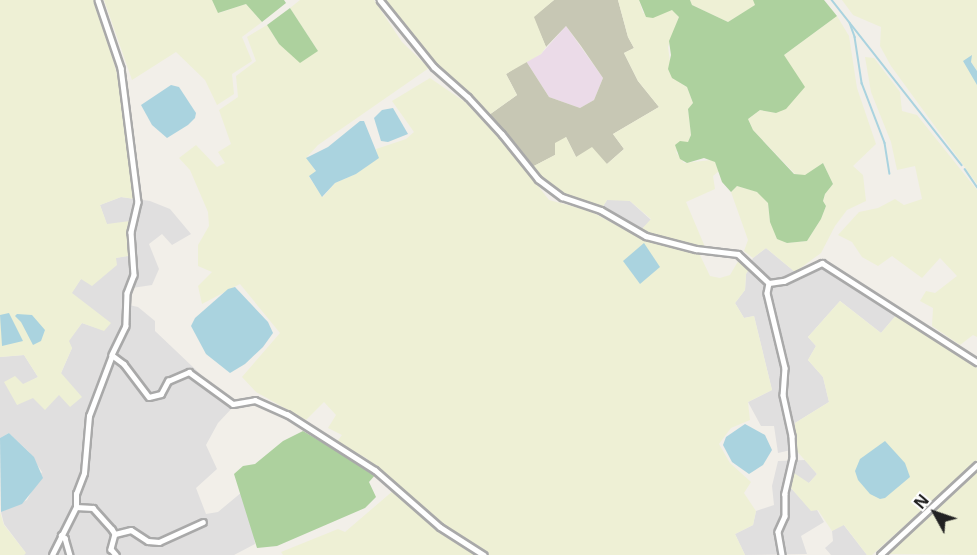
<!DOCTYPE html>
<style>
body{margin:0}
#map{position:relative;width:977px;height:555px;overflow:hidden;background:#f2efe9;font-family:"Open Sans",sans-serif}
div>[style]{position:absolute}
.residential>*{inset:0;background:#e0dfdf}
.industrial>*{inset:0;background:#ebdbe8}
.construction>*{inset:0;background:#c7c7b4}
.farmland>*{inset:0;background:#eef0d5}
.forest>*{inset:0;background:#add19e}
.water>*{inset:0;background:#aad3df}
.stream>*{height:1.5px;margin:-0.75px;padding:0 0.75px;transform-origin:0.75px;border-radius:0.75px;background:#aad3df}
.roads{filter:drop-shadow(2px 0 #a9a9a9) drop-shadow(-2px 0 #a9a9a9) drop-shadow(0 2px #a9a9a9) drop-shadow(0 -2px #a9a9a9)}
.street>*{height:4.5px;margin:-2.25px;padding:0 2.25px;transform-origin:2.25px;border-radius:2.25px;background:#fff}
span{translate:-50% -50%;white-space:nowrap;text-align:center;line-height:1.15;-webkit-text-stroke:6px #fff;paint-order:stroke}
.north{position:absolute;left:905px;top:483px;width:60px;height:60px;-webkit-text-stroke:4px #fff;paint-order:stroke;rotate:310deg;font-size:16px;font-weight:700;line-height:24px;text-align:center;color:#222}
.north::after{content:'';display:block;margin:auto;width:21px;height:27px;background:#222;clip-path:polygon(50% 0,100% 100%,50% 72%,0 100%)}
</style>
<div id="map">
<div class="residential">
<div style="clip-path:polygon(121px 197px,150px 201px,170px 209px,191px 234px,172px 245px,162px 234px,149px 244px,159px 269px,152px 285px,132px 288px,129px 305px,138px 307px,155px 321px,155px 331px,234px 406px,218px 423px,206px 445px,217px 469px,196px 488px,206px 514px,218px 512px,242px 492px,253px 529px,255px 544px,234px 555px,24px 555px,25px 552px,4px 524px,1px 512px,27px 500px,42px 472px,29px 452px,9px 433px,0 438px,0 357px,24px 355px,38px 377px,23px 385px,17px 405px,61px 373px,72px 348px,68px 341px,82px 323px,103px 330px,71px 293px,81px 279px,115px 258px,127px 256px,107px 225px,100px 205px)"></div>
<div style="clip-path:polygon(620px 199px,630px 201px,651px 220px,640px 231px,602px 208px,607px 200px)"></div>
<div style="clip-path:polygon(766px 248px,795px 272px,800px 280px,822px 265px,898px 313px,881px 333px,840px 301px,808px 337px,816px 346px,808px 360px,823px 377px,829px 402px,795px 423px,795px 449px,778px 453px,774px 426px,761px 426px,748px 402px,772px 390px,754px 316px,744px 318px,735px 303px,745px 290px,746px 274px,753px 258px)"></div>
<div style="clip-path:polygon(805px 460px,817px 474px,809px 483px,791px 488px,811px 510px,817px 510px,824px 522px,801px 536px,807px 554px,745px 555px,735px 534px,753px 525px,756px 511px,774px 505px,772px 486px,778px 461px)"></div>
<div style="clip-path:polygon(843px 524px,867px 555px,831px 555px,825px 548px,833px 541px,832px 531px)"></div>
</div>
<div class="industrial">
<div style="clip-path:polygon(566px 26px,603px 78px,594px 100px,580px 108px,549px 97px,526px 61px,541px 54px)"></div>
</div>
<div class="construction">
<div style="clip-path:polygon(554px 0,618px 0,628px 37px,634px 48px,624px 53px,638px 81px,659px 107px,613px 134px,624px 149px,607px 164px,576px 157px,566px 137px,555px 155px,532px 167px,489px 115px,517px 95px,506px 74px,526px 61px,549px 97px,580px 108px,594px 100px,603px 78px,581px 46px,566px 26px,546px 47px,533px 17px)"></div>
</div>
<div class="farmland">
<div style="clip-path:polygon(0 0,96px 0,121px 88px,135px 199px,121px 197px,100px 205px,107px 224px,130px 221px,128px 256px,116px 258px,117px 265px,92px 286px,81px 279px,72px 293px,111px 323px,104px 331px,82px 323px,69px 341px,72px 348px,61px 373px,82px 397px,70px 407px,59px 395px,45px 410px,33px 398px,17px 405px,4px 382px,15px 376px,23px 384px,38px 377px,24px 355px,0 357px)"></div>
<div style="clip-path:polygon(104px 0,212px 0,219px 13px,246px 4px,262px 22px,242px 37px,252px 61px,232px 74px,234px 94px,217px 105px,205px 80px,176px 52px,132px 80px)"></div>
<div style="clip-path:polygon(300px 0,374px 0,402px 42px,429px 68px,318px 145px,307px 157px,316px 172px,309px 177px,323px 197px,335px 183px,356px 174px,378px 158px,376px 149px,406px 139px,414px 132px,392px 101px,430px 78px,465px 102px,510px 150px,549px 200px,590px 211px,640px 238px,698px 251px,710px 276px,720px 278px,730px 275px,740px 258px,751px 266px,746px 274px,745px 290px,735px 303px,744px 318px,754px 316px,772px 390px,748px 402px,750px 420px,731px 428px,719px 444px,730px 463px,751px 482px,744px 493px,756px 511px,753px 525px,735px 534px,745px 555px,489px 555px,440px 523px,366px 458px,337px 442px,342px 435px,328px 428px,336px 415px,324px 402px,306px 420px,256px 392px,242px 377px,280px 333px,240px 284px,202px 304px,198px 286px,212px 272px,198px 266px,198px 245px,209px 226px,208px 212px,190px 170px,179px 158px,196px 145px,217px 167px,225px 163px,218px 152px,231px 144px,219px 110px,238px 97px,236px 76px,256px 61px,247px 37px,267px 25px,279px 44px,318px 51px,290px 8px)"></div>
<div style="clip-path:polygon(383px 0,554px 0,534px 17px,546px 47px,541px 54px,506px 74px,517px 95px,489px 115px,470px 94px,435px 65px)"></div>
<div style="clip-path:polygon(618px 0,639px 0,643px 13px,673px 10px,679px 17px,668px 47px,670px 62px,680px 83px,687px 87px,693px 103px,688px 109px,691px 135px,688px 142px,676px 152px,684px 163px,711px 160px,715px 162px,719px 171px,713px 176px,715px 189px,686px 202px,705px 247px,640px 231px,651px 219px,630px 201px,607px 200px,602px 208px,563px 195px,539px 177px,532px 167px,555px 155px,555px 143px,566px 137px,576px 157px,592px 147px,607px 164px,624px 149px,613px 134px,659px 107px,638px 81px,624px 53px,634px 48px,628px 37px)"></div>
<div style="clip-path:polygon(690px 0,753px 0,756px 5px,728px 22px,692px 5px)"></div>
<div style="clip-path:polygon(842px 0,977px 0,977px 71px,968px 57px,977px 85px,977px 184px,891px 66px,880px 46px,881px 27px,853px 15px)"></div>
<div style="clip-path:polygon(837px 16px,849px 36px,857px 88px,876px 144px,853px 166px,863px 175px,866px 201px,847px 210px,835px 226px,821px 253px,795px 272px,766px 248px,753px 258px,744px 251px,748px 240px,731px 192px,737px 186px,758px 192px,768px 203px,770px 222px,786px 243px,807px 241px,821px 219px,826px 206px,823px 201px,825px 194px,833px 184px,823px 163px,805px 176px,795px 174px,753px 130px,748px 119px,760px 110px,776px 113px,784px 55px)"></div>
<div style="clip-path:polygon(865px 57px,874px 58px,900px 92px,902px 111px,917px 115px,977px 190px,977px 337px,973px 335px,960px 345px,932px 326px,933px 308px,920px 301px,926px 291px,935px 293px,957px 276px,940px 258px,922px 278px,892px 256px,878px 266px,862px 257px,852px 242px,838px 235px,859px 212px,878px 208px,895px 199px,904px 205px,922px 199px,915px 166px,897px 170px,891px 142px,871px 92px)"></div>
<div style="clip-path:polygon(840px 301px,881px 333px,898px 313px,977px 368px,977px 460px,872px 555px,867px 555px,844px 525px,832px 531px,818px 510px,811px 511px,791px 488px,794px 473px,809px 483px,817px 474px,795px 449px,795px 423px,829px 402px,823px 377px,808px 360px,816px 346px,808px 337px)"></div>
<div style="clip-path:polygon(977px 469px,977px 555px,888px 554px,913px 526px)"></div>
<div style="clip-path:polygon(394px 490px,433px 528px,476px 555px,283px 555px,281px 552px,338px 529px,345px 532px)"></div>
<div style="clip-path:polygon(0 512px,4px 525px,26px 553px,24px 555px,0 555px)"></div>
</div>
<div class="forest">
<div style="clip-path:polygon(212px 0,284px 0,286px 3px,262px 22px,246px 4px,218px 13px)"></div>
<div style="clip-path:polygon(639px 0,690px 0,692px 5px,728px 22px,755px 5px,753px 0,824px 0,837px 16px,784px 55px,805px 87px,786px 109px,776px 113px,760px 110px,748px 119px,753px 130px,794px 174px,805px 175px,823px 163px,833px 184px,825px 194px,823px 201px,826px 206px,821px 219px,807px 241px,787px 243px,777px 239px,770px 222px,768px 203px,757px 192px,737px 186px,731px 192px,722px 182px,715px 162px,704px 158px,687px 163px,680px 159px,675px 145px,680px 141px,688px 142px,691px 135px,688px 109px,693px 103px,687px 87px,672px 78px,668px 69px,671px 55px,669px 41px,679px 17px,672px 10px,653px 18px,646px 17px)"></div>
<div style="clip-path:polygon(290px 8px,318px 51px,300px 63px,279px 44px,267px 25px)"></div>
<div style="clip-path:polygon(303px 431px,376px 474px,369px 482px,376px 497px,365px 508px,277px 546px,257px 548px,234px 474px,243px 466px,255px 464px,283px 441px)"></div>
</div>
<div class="water">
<div style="clip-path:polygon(972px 55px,971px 62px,977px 71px,977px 85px,963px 61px)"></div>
<div style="clip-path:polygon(171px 85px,179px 87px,196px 113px,195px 118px,188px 125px,167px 138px,152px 125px,141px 105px)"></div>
<div style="clip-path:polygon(393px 108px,408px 134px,388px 142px,381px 141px,374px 118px,382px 110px)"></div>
<div style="clip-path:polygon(360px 121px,364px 121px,379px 158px,356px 174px,335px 183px,322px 197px,309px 176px,316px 171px,306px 158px,328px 147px)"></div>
<div style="clip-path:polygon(644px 243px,660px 267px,640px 284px,623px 261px)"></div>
<div style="clip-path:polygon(235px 287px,268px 322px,273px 333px,263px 347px,245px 364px,230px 373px,206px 354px,191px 326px,195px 318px,228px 289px)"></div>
<div style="clip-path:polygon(9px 313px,23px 341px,2px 346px,0 315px)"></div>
<div style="clip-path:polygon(17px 314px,32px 315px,45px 330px,41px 341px,33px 345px,21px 322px,15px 316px)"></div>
<div style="clip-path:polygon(745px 424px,765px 435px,772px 450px,763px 465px,749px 474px,732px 462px,723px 445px,726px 437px)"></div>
<div style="clip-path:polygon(9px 433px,34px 457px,43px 478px,22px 504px,1px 512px,0 438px)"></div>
<div style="clip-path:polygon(885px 441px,905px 463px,910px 477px,885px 498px,880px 499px,870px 494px,858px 480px,855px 471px,860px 459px)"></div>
</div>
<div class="stream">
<div style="left:832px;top:0;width:210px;rotate:51.8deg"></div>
<div style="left:850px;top:23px;width:15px;rotate:70deg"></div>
<div style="left:855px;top:37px;width:47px;rotate:81.3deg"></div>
<div style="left:862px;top:83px;width:64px;rotate:69deg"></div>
<div style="left:885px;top:143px;width:31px;rotate:81deg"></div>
<div style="left:965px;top:169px;width:22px;rotate:56deg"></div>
</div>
<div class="roads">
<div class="street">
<div style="left:98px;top:0;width:72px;rotate:71.3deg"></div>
<div style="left:121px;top:68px;width:135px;rotate:82.8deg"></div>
<div style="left:138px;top:202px;width:31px;rotate:103deg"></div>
<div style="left:131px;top:232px;width:43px;rotate:86deg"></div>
<div style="left:134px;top:275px;width:19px;rotate:111deg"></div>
<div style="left:127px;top:293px;width:33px;rotate:92deg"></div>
<div style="left:126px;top:326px;width:32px;rotate:116deg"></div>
<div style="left:112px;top:355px;width:15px;rotate:37deg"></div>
<div style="left:124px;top:364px;width:41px;rotate:52.9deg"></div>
<div style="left:149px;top:397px;width:12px;rotate:-14deg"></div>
<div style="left:161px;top:394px;width:15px;rotate:-62deg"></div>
<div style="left:168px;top:381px;width:23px;rotate:-23deg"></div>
<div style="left:189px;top:372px;width:54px;rotate:36deg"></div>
<div style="left:233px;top:404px;width:22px;rotate:-10deg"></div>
<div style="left:255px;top:400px;width:35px;rotate:24deg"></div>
<div style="left:287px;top:414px;width:104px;rotate:32.5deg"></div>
<div style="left:375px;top:470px;width:86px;rotate:41.2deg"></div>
<div style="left:440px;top:527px;width:52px;rotate:32.5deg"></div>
<div style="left:380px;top:0;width:86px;rotate:51.1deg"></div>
<div style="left:434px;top:67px;width:45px;rotate:41.4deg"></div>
<div style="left:468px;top:97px;width:50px;rotate:47.4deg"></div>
<div style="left:502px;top:134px;width:58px;rotate:51.3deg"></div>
<div style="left:538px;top:179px;width:30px;rotate:37deg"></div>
<div style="left:562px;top:197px;width:41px;rotate:18.4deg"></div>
<div style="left:601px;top:210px;width:52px;rotate:30deg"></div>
<div style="left:646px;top:236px;width:52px;rotate:14.6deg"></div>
<div style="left:696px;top:249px;width:42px;rotate:6.8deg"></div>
<div style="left:738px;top:254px;width:42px;rotate:43.1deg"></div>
<div style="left:769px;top:283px;width:15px;rotate:-8deg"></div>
<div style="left:784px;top:281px;width:42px;rotate:-25.3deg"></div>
<div style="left:822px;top:263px;width:184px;rotate:32.6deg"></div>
<div style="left:769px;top:283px;width:10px;rotate:101deg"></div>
<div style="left:767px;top:293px;width:77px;rotate:76.5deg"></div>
<div style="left:785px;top:368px;width:27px;rotate:94deg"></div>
<div style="left:783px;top:395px;width:42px;rotate:77.6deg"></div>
<div style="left:792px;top:436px;width:22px;rotate:87deg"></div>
<div style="left:793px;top:458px;width:37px;rotate:103deg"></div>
<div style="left:785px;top:494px;width:22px;rotate:90deg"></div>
<div style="left:785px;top:516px;width:17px;rotate:114deg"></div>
<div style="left:778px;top:532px;width:23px;rotate:80deg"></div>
<div style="left:76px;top:507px;width:17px;rotate:3deg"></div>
<div style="left:93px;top:508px;width:28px;rotate:48deg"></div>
<div style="left:112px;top:529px;width:6px;rotate:59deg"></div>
<div style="left:115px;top:534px;width:16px;rotate:105deg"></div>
<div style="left:111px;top:549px;width:8px;rotate:50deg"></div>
<div style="left:115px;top:534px;width:16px;rotate:-14deg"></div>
<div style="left:131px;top:530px;width:20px;rotate:33deg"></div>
<div style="left:148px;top:541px;width:11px;rotate:5deg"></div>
<div style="left:159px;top:542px;width:48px;rotate:-24.4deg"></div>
<div style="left:61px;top:535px;width:5px;rotate:37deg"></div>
<div style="left:65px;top:538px;width:18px;rotate:74deg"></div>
<div style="left:52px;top:555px;width:54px;rotate:-63.4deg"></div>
<div style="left:76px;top:507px;width:13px;rotate:-90deg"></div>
<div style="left:76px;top:494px;width:22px;rotate:-69deg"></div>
<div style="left:84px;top:473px;width:57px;rotate:-85deg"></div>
<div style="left:89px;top:416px;width:65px;rotate:-69.3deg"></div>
<div style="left:880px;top:555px;width:132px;rotate:-42.9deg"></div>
</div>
</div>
<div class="north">N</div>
</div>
